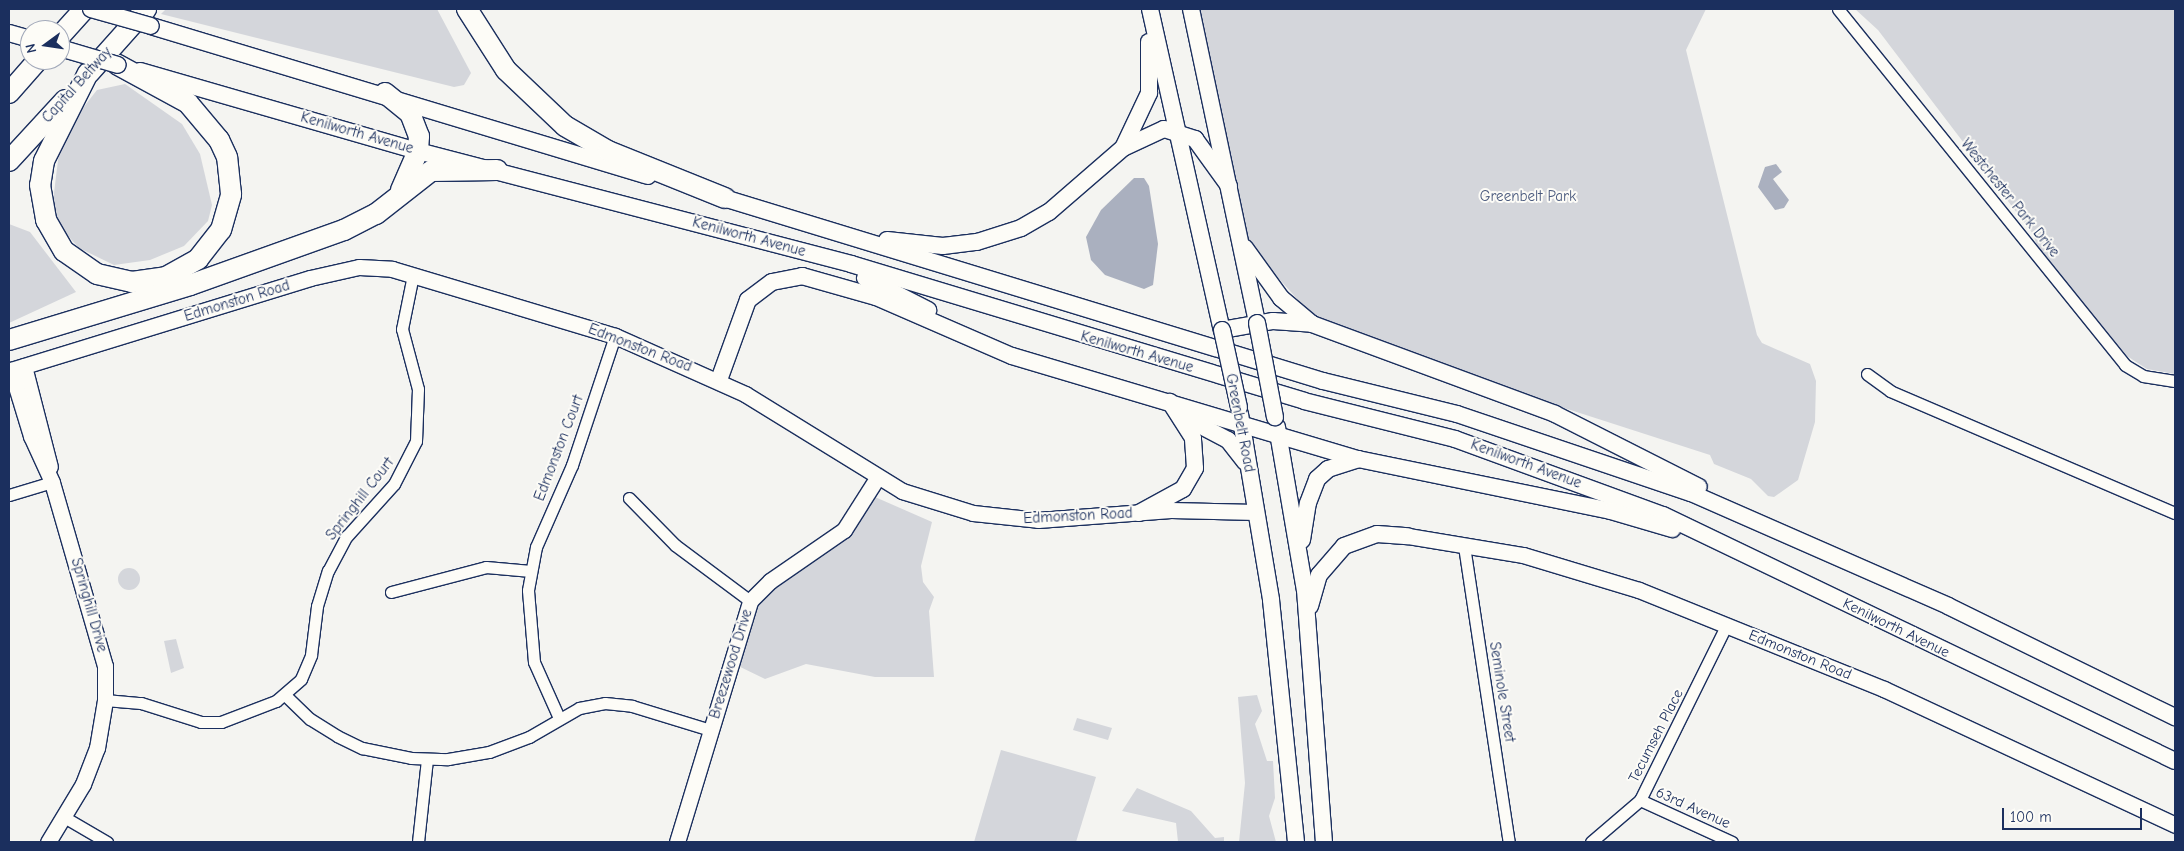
<!DOCTYPE html>
<style>
body{margin:0}
#map{position:relative;width:2184px;height:851px;overflow:hidden;background:#f4f4f1;font-family:"Comic Neue",sans-serif}
div>[style]{position:absolute}
.green>*{inset:0;background:#d4d6db}
.round{border-radius:50%}
.water>*{inset:0;background:#aab0bf}
.roads{filter:drop-shadow(1px 0 #1b2f5e) drop-shadow(-1px 0 #1b2f5e) drop-shadow(0 1px #1b2f5e) drop-shadow(0 -1px #1b2f5e)}
.street>*{height:11px;margin:-5.5px;padding:0 5.5px;transform-origin:5.5px;border-radius:5.5px;background:#fdfcf7}
.secondary>*{height:15px;margin:-7.5px;padding:0 7.5px;transform-origin:7.5px;border-radius:7.5px;background:#fdfcf7}
.primary>*{height:16px;margin:-8px;padding:0 8px;transform-origin:8px;border-radius:8px;background:#fdfcf7}
.highway>*{height:20px;margin:-10px;padding:0 10px;transform-origin:10px;border-radius:10px;background:#fdfcf7}
.bridges{filter:drop-shadow(1px 0 #1b2f5e) drop-shadow(-1px 0 #1b2f5e) drop-shadow(0 1px #1b2f5e) drop-shadow(0 -1px #1b2f5e)}
.primary-bridge>*{height:16px;margin:-8px;padding:0 8px;transform-origin:8px;border-radius:8px;background:#fdfcf7}
span{translate:-50% -50%;white-space:nowrap;text-align:center;line-height:1.15;-webkit-text-stroke:4px #fdfcf7;paint-order:stroke}
.street-label{font-size:15px;color:#1b2f5e}
.park-label{font-size:15px;color:#49597d}
.frame{position:absolute;inset:0;border:10px solid #1b2f5e;pointer-events:none}
.north{position:absolute;left:20px;top:20px;width:50px;height:50px;box-sizing:border-box;background:#fdfcf7;border:1px solid #a3aaba;border-radius:50%;rotate:256deg;font-size:14px;font-weight:700;line-height:20px;text-align:center;color:#1b2f5e}
.north::after{content:'';display:block;margin:auto;width:18px;height:22px;background:#1b2f5e;clip-path:polygon(50% 0,100% 100%,50% 72%,0 100%)}
.scale{position:absolute;left:2002px;top:808px;width:140px;height:22px;box-sizing:border-box;border:2px solid #1b2f5e;border-top:0;padding-left:6px;font-size:15px;line-height:18px;white-space:nowrap;color:#1b2f5e;-webkit-text-stroke:4px #fdfcf7;paint-order:stroke}
</style>
<div id="map">
<div class="green">
<div style="clip-path:polygon(166px 9px,437px 9px,471px 73px,464px 85px,454px 87px,161px 14px)"></div>
<div style="clip-path:polygon(1195px 9px,1706px 9px,1686px 50px,1757px 335px,1762px 343px,1810px 364px,1816px 381px,1815px 422px,1798px 480px,1774px 497px,1768px 496px,1751px 479px,1714px 464px,1710px 455px,1326px 331px,1245px 241px)"></div>
<div style="clip-path:polygon(1855px 9px,2175px 9px,2175px 374px,2147px 369px,2127px 356px,2037px 246px,2033px 234px,1878px 30px)"></div>
<div style="clip-path:polygon(125px 84px,182px 124px,200px 154px,212px 205px,208px 221px,184px 246px,150px 260px,114px 265px,79px 248px,60px 227px,53px 201px,61px 136px,97px 90px)"></div>
<div style="clip-path:polygon(9px 224px,30px 232px,76px 292px,9px 323px)"></div>
<div style="clip-path:polygon(875px 497px,932px 522px,921px 566px,923px 582px,934px 597px,929px 611px,934px 677px,875px 677px,806px 664px,765px 679px,730px 662px,745px 612px,866px 511px)"></div>
<div class="round" style="left:118px;top:568px;width:22px;height:22px"></div>
<div style="clip-path:polygon(176px 639px,184px 668px,171px 673px,164px 641px)"></div>
<div style="clip-path:polygon(1257px 695px,1262px 711px,1255px 724px,1267px 761px,1273px 761px,1275px 798px,1269px 816px,1276px 842px,1239px 842px,1245px 783px,1238px 697px)"></div>
<div style="clip-path:polygon(1077px 718px,1112px 728px,1108px 740px,1073px 730px)"></div>
<div style="clip-path:polygon(1001px 750px,1096px 777px,1076px 842px,974px 842px)"></div>
<div style="clip-path:polygon(1137px 788px,1191px 811px,1215px 838px,1224px 837px,1224px 842px,1178px 842px,1176px 823px,1122px 811px)"></div>
</div>
<div class="water">
<div style="clip-path:polygon(1776px 164px,1782px 172px,1773px 179px,1789px 200px,1784px 208px,1775px 210px,1758px 187px,1765px 167px)"></div>
<div style="clip-path:polygon(1134px 178px,1144px 178px,1149px 186px,1158px 244px,1153px 285px,1144px 289px,1105px 275px,1091px 260px,1086px 237px,1101px 210px)"></div>
</div>
<div class="roads">
<div class="street">
<div style="left:1838px;top:9px;width:457px;rotate:51.1deg"></div>
<div style="left:2125px;top:365px;width:21px;rotate:31deg"></div>
<div style="left:2143px;top:376px;width:32px;rotate:9deg"></div>
<div style="left:1867px;top:374px;width:29px;rotate:36deg"></div>
<div style="left:1890px;top:391px;width:310px;rotate:23.2deg"></div>
<div style="left:9px;top:495px;width:45px;rotate:-16.8deg"></div>
<div style="left:629px;top:498px;width:66px;rotate:45.6deg"></div>
<div style="left:675px;top:545px;width:94px;rotate:36.7deg"></div>
<div style="left:1464px;top:546px;width:299px;rotate:81.4deg"></div>
<div style="left:391px;top:592px;width:98px;rotate:-14.7deg"></div>
<div style="left:486px;top:567px;width:45px;rotate:5.1deg"></div>
<div style="left:286px;top:696px;width:33px;rotate:44deg"></div>
<div style="left:310px;top:719px;width:32px;rotate:32deg"></div>
<div style="left:337px;top:736px;width:28px;rotate:26deg"></div>
<div style="left:362px;top:748px;width:50px;rotate:11.5deg"></div>
<div style="left:411px;top:758px;width:37px;rotate:2deg"></div>
<div style="left:448px;top:759px;width:42px;rotate:-9.7deg"></div>
<div style="left:489px;top:752px;width:43px;rotate:-20.6deg"></div>
<div style="left:529px;top:737px;width:58px;rotate:-30.1deg"></div>
<div style="left:579px;top:708px;width:26px;rotate:-11deg"></div>
<div style="left:605px;top:703px;width:27px;rotate:6deg"></div>
<div style="left:632px;top:706px;width:82px;rotate:17.1deg"></div>
<div style="left:105px;top:700px;width:36px;rotate:5deg"></div>
<div style="left:141px;top:703px;width:63px;rotate:17.6deg"></div>
<div style="left:201px;top:722px;width:20px"></div>
<div style="left:221px;top:722px;width:59px;rotate:-20.9deg"></div>
<div style="left:276px;top:701px;width:33px;rotate:-41deg"></div>
<div style="left:301px;top:679px;width:26px;rotate:-67deg"></div>
<div style="left:311px;top:655px;width:49px;rotate:-83deg"></div>
<div style="left:317px;top:606px;width:37px;rotate:-73deg"></div>
<div style="left:328px;top:571px;width:40px;rotate:-62deg"></div>
<div style="left:347px;top:536px;width:70px;rotate:-47.9deg"></div>
<div style="left:394px;top:484px;width:48px;rotate:-62.9deg"></div>
<div style="left:416px;top:441px;width:52px;rotate:-87.8deg"></div>
<div style="left:418px;top:389px;width:62px;rotate:-104.9deg"></div>
<div style="left:402px;top:329px;width:55px;rotate:-78.5deg"></div>
<div style="left:559px;top:718px;width:61px;rotate:-114.1deg"></div>
<div style="left:534px;top:662px;width:72px;rotate:-94.8deg"></div>
<div style="left:528px;top:590px;width:44px;rotate:-79.5deg"></div>
<div style="left:536px;top:547px;width:90px;rotate:-66.3deg"></div>
<div style="left:572px;top:465px;width:136px;rotate:-71.6deg"></div>
<div style="left:1640px;top:800px;width:101px;rotate:24.5deg"></div>
<div style="left:64px;top:817px;width:50px;rotate:30.2deg"></div>
<div style="left:418px;top:842px;width:83px;rotate:-83.8deg"></div>
<div style="left:1591px;top:842px;width:65px;rotate:-40.6deg"></div>
<div style="left:1640px;top:800px;width:194px;rotate:-63.7deg"></div>
</div>
<div class="secondary">
<div style="left:24px;top:366px;width:104px;rotate:75.6deg"></div>
<div style="left:1408px;top:536px;width:117px;rotate:9.4deg"></div>
<div style="left:1523px;top:555px;width:121px;rotate:16.8deg"></div>
<div style="left:1639px;top:590px;width:264px;rotate:22deg"></div>
<div style="left:1884px;top:689px;width:321px;rotate:25deg"></div>
<div style="left:48px;top:842px;width:68px;rotate:-58.9deg"></div>
<div style="left:83px;top:784px;width:39px;rotate:-69deg"></div>
<div style="left:97px;top:748px;width:49px;rotate:-80.5deg"></div>
<div style="left:105px;top:700px;width:34px;rotate:-90deg"></div>
<div style="left:105px;top:666px;width:191px;rotate:-106.1deg"></div>
<div style="left:52px;top:482px;width:51px;rotate:-114.5deg"></div>
<div style="left:31px;top:436px;width:69px;rotate:-106.9deg"></div>
<div style="left:11px;top:370px;width:313px;rotate:-17.1deg"></div>
<div style="left:310px;top:278px;width:50px;rotate:-12.7deg"></div>
<div style="left:359px;top:267px;width:33px;rotate:3deg"></div>
<div style="left:392px;top:269px;width:233px;rotate:16.7deg"></div>
<div style="left:615px;top:336px;width:142px;rotate:24deg"></div>
<div style="left:745px;top:394px;width:185px;rotate:31.7deg"></div>
<div style="left:902px;top:491px;width:74px;rotate:17.2deg"></div>
<div style="left:973px;top:513px;width:65px;rotate:6.1deg"></div>
<div style="left:1038px;top:520px;width:133px;rotate:-4.3deg"></div>
<div style="left:1171px;top:510px;width:85px;rotate:1.3deg"></div>
<div style="left:677px;top:842px;width:252px;rotate:-73.1deg"></div>
<div style="left:750px;top:601px;width:28px;rotate:-45deg"></div>
<div style="left:770px;top:581px;width:90px;rotate:-34.6deg"></div>
<div style="left:844px;top:530px;width:62px;rotate:-57.6deg"></div>
</div>
<div class="primary">
<div style="left:1150px;top:9px;width:329px;rotate:77.4deg"></div>
<div style="left:1222px;top:330px;width:52px;rotate:-10deg"></div>
<div style="left:1273px;top:321px;width:39px;rotate:4deg"></div>
<div style="left:1312px;top:324px;width:259px;rotate:20.3deg"></div>
<div style="left:1555px;top:414px;width:161px;rotate:26.9deg"></div>
<div style="left:1191px;top:9px;width:321px;rotate:78.1deg"></div>
<div style="left:151px;top:26px;width:519px;rotate:16.79deg"></div>
<div style="left:9px;top:33px;width:22px;rotate:16deg"></div>
<div style="left:140px;top:71px;width:289px;rotate:16.1deg"></div>
<div style="left:418px;top:151px;width:448px;rotate:14.6deg"></div>
<div style="left:851px;top:264px;width:473px;rotate:16.8deg"></div>
<div style="left:1304px;top:401px;width:156px;rotate:14.1deg"></div>
<div style="left:1455px;top:439px;width:221px;rotate:20.1deg"></div>
<div style="left:1663px;top:515px;width:568px;rotate:25.66deg"></div>
<div style="left:1124px;top:146px;width:59px;rotate:-64.7deg"></div>
<div style="left:1149px;top:93px;width:51px;rotate:-90deg"></div>
<div style="left:714px;top:195px;width:637px;rotate:16.98deg"></div>
<div style="left:1323px;top:381px;width:138px;rotate:13.8deg"></div>
<div style="left:1457px;top:414px;width:247px;rotate:18.7deg"></div>
<div style="left:1691px;top:493px;width:281px;rotate:23.7deg"></div>
<div style="left:1948px;top:606px;width:253px;rotate:26.1deg"></div>
<div style="left:887px;top:240px;width:56px;rotate:6.1deg"></div>
<div style="left:943px;top:246px;width:34px;rotate:-7deg"></div>
<div style="left:977px;top:242px;width:46px;rotate:-17.7deg"></div>
<div style="left:1021px;top:228px;width:32px;rotate:-30deg"></div>
<div style="left:1049px;top:212px;width:98px;rotate:-40.9deg"></div>
<div style="left:1123px;top:148px;width:45px;rotate:-24.9deg"></div>
<div style="left:1164px;top:129px;width:33px;rotate:18deg"></div>
<div style="left:1195px;top:139px;width:58px;rotate:54.1deg"></div>
<div style="left:1245px;top:248px;width:62px;rotate:54.2deg"></div>
<div style="left:1281px;top:298px;width:40px;rotate:40deg"></div>
<div style="left:865px;top:278px;width:71px;rotate:26.9deg"></div>
<div style="left:719px;top:380px;width:85px;rotate:-70.1deg"></div>
<div style="left:748px;top:300px;width:30px;rotate:-37deg"></div>
<div style="left:772px;top:282px;width:31px;rotate:-11deg"></div>
<div style="left:802px;top:276px;width:77px;rotate:15.8deg"></div>
<div style="left:876px;top:297px;width:148px;rotate:23.5deg"></div>
<div style="left:1012px;top:356px;width:361px;rotate:16.6deg"></div>
<div style="left:1358px;top:459px;width:258px;rotate:11.6deg"></div>
<div style="left:1611px;top:511px;width:64px;rotate:16.4deg"></div>
<div style="left:1240px;top:414px;width:189px;rotate:80.5deg"></div>
<div style="left:1271px;top:600px;width:243px;rotate:84.1deg"></div>
<div style="left:1182px;top:416px;width:52px;rotate:27.6deg"></div>
<div style="left:1228px;top:440px;width:28px;rotate:52deg"></div>
<div style="left:1277px;top:427px;width:165px;rotate:80.3deg"></div>
<div style="left:1305px;top:590px;width:253px;rotate:85.7deg"></div>
<div style="left:1139px;top:513px;width:50px;rotate:-28.6deg"></div>
<div style="left:1183px;top:489px;width:24px;rotate:-60deg"></div>
<div style="left:1195px;top:468px;width:30px;rotate:-94deg"></div>
<div style="left:1193px;top:438px;width:43px;rotate:-122.6deg"></div>
<div style="left:1302px;top:540px;width:37px;rotate:-81deg"></div>
<div style="left:1308px;top:503px;width:26px;rotate:-69deg"></div>
<div style="left:1317px;top:479px;width:15px;rotate:-42deg"></div>
<div style="left:1328px;top:469px;width:32px;rotate:-18deg"></div>
<div style="left:1310px;top:606px;width:32px;rotate:-74deg"></div>
<div style="left:1319px;top:575px;width:38px;rotate:-49deg"></div>
<div style="left:1344px;top:546px;width:35px;rotate:-20deg"></div>
<div style="left:1377px;top:534px;width:31px;rotate:4deg"></div>
</div>
<div class="highway">
<div style="left:467px;top:9px;width:72px;rotate:57.4deg"></div>
<div style="left:506px;top:70px;width:81px;rotate:43.5deg"></div>
<div style="left:565px;top:126px;width:50px;rotate:30.2deg"></div>
<div style="left:608px;top:151px;width:126px;rotate:21.9deg"></div>
<div style="left:60px;top:36px;width:36px;rotate:-48deg"></div>
<div style="left:88px;top:73px;width:98px;rotate:116.6deg"></div>
<div style="left:44px;top:161px;width:24px;rotate:99deg"></div>
<div style="left:40px;top:185px;width:36px;rotate:80deg"></div>
<div style="left:46px;top:220px;width:36px;rotate:60deg"></div>
<div style="left:64px;top:251px;width:40px;rotate:34.9deg"></div>
<div style="left:97px;top:274px;width:36px;rotate:13deg"></div>
<div style="left:132px;top:282px;width:34px;rotate:-8deg"></div>
<div style="left:166px;top:277px;width:37px;rotate:-29deg"></div>
<div style="left:198px;top:259px;width:37px;rotate:-52deg"></div>
<div style="left:221px;top:230px;width:37px;rotate:-74deg"></div>
<div style="left:231px;top:194px;width:37px;rotate:-96deg"></div>
<div style="left:227px;top:157px;width:19px;rotate:-115deg"></div>
<div style="left:219px;top:140px;width:48px;rotate:-130deg"></div>
<div style="left:188px;top:103px;width:80px;rotate:-151.5deg"></div>
<div style="left:89px;top:73px;width:86px;rotate:-48.3deg"></div>
<div style="left:9px;top:93px;width:44px;rotate:-48.7deg"></div>
<div style="left:385px;top:93px;width:32px;rotate:39deg"></div>
<div style="left:410px;top:113px;width:25px;rotate:69deg"></div>
<div style="left:419px;top:136px;width:15px;rotate:94deg"></div>
<div style="left:418px;top:151px;width:43px;rotate:113.6deg"></div>
<div style="left:9px;top:161px;width:83px;rotate:-47.4deg"></div>
<div style="left:9px;top:340px;width:189px;rotate:-16.9deg"></div>
<div style="left:190px;top:285px;width:164px;rotate:-19.7deg"></div>
<div style="left:344px;top:230px;width:36px;rotate:-27deg"></div>
<div style="left:376px;top:214px;width:70px;rotate:-38deg"></div>
<div style="left:431px;top:171px;width:66px;rotate:-0.9deg"></div>
</div>
</div>
<div class="bridges">
<div class="primary-bridge">
<div style="left:91px;top:9px;width:62px;rotate:15.8deg"></div>
<div style="left:60px;top:48px;width:60px;rotate:16.3deg"></div>
<div style="left:1257px;top:323px;width:96px;rotate:79.2deg"></div>
<div style="left:1222px;top:330px;width:79px;rotate:77.6deg"></div>
</div>
</div>
<div class="street-label">
<span style="left:77px;top:85px;rotate:-48deg">Capital Beltway</span>
<span style="left:357px;top:133px;rotate:16deg">Kenilworth Avenue</span>
<span style="left:2010px;top:198px;rotate:51deg">Westchester Park Drive</span>
<span style="left:749px;top:237px;rotate:15deg">Kenilworth Avenue</span>
<span style="left:237px;top:301px;rotate:-17deg">Edmonston Road</span>
<span style="left:640px;top:348px;rotate:21deg">Edmonston Road</span>
<span style="left:1137px;top:352px;rotate:16deg">Kenilworth Avenue</span>
<span style="left:1240px;top:423px;rotate:79deg">Greenbelt Road</span>
<span style="left:559px;top:448px;rotate:-69deg">Edmonston Court</span>
<span style="left:1526px;top:464px;rotate:20deg">Kenilworth Avenue</span>
<span style="left:360px;top:499px;rotate:-52deg">Springhill Court</span>
<span style="left:1078px;top:516px;rotate:-3deg">Edmonston Road</span>
<span style="left:89px;top:605px;rotate:74deg">Springhill Drive</span>
<span style="left:1896px;top:628px;rotate:26deg">Kenilworth Avenue</span>
<span style="left:1800px;top:655px;rotate:22deg">Edmonston Road</span>
<span style="left:731px;top:664px;rotate:-73deg">Breezewood Drive</span>
<span style="left:1502px;top:692px;rotate:81deg">Seminole Street</span>
<span style="left:1656px;top:736px;rotate:-63deg">Tecumseh Place</span>
<span style="left:1693px;top:808px;rotate:24deg">63rd Avenue</span>
</div>
<div class="park-label">
<span style="left:1528px;top:197px">Greenbelt Park</span>
</div>
<div class="frame"></div>
<div class="north">N</div>
<div class="scale">100 m</div>
</div>
